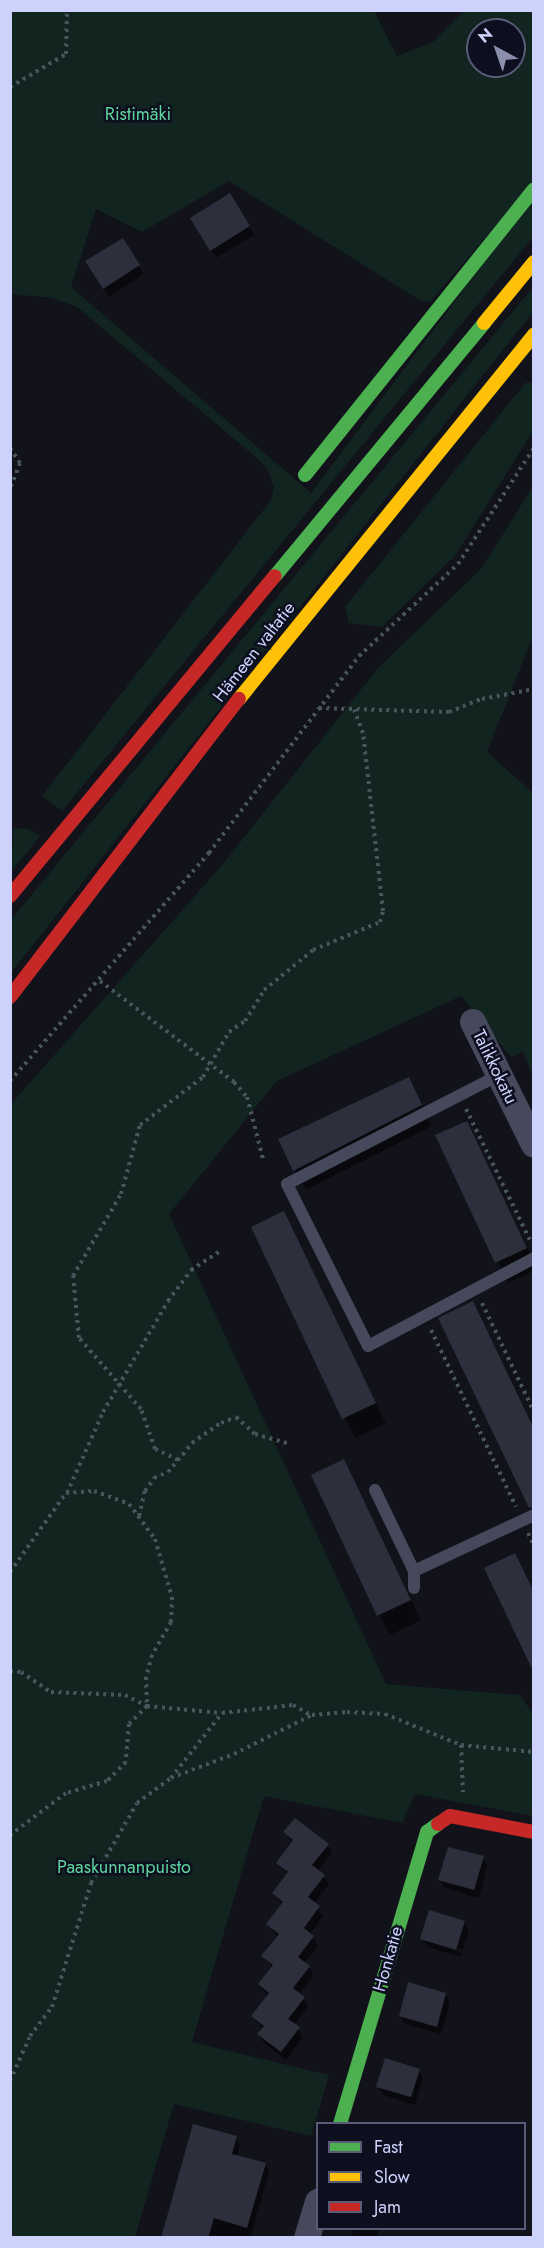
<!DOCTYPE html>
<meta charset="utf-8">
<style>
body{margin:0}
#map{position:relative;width:544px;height:2248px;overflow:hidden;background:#11121a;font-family:Jost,sans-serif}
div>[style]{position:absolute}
.green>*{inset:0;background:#112420}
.shadow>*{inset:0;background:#0007}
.building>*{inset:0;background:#2e2f3c}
.path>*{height:4px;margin-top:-2px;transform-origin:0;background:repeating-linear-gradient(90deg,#47565d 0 3px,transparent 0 7.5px)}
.lane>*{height:12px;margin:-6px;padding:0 6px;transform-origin:6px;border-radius:6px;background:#46495b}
.street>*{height:26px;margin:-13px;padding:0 13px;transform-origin:13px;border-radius:13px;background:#46495b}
.fast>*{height:14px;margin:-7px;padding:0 7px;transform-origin:7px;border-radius:7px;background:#4caf50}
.slow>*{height:14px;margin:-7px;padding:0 7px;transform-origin:7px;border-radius:7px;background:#ffc107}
.jam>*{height:14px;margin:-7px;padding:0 7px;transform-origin:7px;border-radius:7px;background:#c62828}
span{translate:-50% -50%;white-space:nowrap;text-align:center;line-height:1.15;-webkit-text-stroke:5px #0d0e1e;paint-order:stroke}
.park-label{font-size:18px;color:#5ed69e}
.street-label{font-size:18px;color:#cdd2fc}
.frame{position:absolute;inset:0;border:12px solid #cdd2fc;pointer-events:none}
.legend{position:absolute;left:316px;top:2122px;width:210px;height:108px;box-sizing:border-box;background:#0d0e1e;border:2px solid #5a5c77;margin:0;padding:8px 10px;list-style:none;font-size:18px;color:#cdd2fc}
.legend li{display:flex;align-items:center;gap:12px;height:30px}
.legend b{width:30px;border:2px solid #5a5c77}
.north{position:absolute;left:466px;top:18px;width:60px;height:60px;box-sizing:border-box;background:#0d0e1e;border:2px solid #5a5c77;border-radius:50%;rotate:320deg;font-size:16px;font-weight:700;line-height:24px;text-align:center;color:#cdd2fc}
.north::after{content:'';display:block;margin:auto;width:21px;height:27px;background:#8b8fad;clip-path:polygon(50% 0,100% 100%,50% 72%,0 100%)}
</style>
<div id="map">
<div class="green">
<div style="clip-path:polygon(evenodd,10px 11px,374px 11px,397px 56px,433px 42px,464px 11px,533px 11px,533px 182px,430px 302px,421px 301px,229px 181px,142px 232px,96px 209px,71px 287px,311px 493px,533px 197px,533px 237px,62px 811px,42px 796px,271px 500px,274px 487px,267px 468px,258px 459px,77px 307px,52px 298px,11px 294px,10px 11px,478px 30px,514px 30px,514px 66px,478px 66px,478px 30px)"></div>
<div style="clip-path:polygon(533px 287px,533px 312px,11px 973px,10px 921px)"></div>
<div style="clip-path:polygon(525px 383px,533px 383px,533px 431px,455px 556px,382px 627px,349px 623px,345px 607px)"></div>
<div style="clip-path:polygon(533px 486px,533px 636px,487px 752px,533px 793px,533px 1076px,523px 1052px,511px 1057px,461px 996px,277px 1081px,169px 1214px,386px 1684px,520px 1695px,533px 1714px,533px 1816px,415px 1794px,402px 1823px,264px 1796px,192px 2042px,329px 2075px,311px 2136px,174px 2104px,135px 2237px,11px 2237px,11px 1104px,223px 864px,378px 668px,482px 568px)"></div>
<div style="clip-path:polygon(13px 828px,28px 829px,40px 836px,11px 872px)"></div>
</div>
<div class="shadow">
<div style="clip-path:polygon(230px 195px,254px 235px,216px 258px,192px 219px)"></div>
<div style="clip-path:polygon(123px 240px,143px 274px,109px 297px,87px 261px)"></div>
<div style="clip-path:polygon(408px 1079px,432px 1126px,306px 1190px,280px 1140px)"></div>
<div style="clip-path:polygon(466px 1123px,534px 1261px,534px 1271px,508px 1283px,437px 1136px)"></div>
<div style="clip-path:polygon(284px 1213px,386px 1424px,355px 1438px,253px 1228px)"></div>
<div style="clip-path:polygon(344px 1461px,421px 1620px,390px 1635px,379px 1615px)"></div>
<div style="clip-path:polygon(285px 1832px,327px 1845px,332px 1853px,318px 1871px,329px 1884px,314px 1904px,323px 1916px,310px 1934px,318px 1945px,304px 1963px,309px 1968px,287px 1993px,310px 1968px,313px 1975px,299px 1994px,309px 2006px,294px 2025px,303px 2037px,286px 2060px,264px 2043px,259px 2035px,263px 2029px,253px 2016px,268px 1996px,259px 1985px,272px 1968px,263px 1956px,278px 1937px,268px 1924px,283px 1905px,273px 1893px,288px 1875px,278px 1863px,293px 1843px)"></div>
<div style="clip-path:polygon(483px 1858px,487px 1866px,479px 1898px,445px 1888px,440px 1880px)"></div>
<div style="clip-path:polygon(464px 1922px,469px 1931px,463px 1950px,427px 1939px,462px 1953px,461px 1957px,427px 1947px,422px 1938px)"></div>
<div style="clip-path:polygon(445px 1994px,450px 2002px,441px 2034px,405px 2024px,400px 2016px)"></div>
<div style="clip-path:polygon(419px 2070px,423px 2078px,415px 2105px,383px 2095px,378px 2087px)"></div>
<div style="clip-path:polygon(236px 2138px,240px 2146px,237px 2157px,265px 2164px,269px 2172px,250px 2238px,162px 2238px)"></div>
<div style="clip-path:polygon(354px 2228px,379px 2228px,377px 2238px,351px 2238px)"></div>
</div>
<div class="building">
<div style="clip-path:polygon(230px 193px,250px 226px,210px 251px,190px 218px)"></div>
<div style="clip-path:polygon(123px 238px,140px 265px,103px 289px,85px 261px)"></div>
<div style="clip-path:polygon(409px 1077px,422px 1105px,293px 1171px,278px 1139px)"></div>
<div style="clip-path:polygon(467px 1121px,527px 1248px,495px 1263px,435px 1135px)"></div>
<div style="clip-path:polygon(284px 1211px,376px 1403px,342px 1419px,251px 1227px)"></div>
<div style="clip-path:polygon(473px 1301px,534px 1429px,534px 1507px,529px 1508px,438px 1318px)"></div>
<div style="clip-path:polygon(344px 1459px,411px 1600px,377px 1616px,311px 1475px)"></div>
<div style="clip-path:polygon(515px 1553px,534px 1592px,534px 1673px,484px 1568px)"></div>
<div style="clip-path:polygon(295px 1818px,329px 1844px,312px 1865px,325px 1875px,308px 1897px,320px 1906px,304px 1928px,314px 1936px,298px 1957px,310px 1966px,293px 1988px,305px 1997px,288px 2019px,300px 2027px,281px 2052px,257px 2034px,264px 2026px,251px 2016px,269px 1993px,258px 1984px,273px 1965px,261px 1956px,279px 1934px,266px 1924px,283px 1902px,272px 1893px,288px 1872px,276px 1863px,293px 1840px,283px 1832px)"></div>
<div style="clip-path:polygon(448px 1847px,484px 1856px,474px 1890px,438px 1880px)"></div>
<div style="clip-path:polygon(429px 1910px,465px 1921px,456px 1950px,420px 1939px)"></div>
<div style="clip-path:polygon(408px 1982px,446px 1993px,437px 2027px,399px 2016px)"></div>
<div style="clip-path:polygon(385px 2058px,420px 2069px,411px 2097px,376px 2087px)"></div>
<div style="clip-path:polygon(193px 2124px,237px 2136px,232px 2154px,266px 2163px,258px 2190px,247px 2228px,214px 2218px,208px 2238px,161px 2238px)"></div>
</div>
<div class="path">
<div style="left:10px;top:87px;width:65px;rotate:-30.5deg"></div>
<div style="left:66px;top:54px;width:44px;rotate:-88.7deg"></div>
<div style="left:10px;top:448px;width:18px;rotate:56deg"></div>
<div style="left:20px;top:463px;width:28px;rotate:111deg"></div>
<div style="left:319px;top:708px;width:130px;rotate:1.8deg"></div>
<div style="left:449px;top:712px;width:35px;rotate:-22deg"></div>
<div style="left:482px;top:699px;width:53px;rotate:-10.9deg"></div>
<div style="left:100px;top:981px;width:168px;rotate:37deg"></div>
<div style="left:234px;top:1082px;width:20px;rotate:49deg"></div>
<div style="left:247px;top:1097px;width:64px;rotate:75.5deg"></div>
<div style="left:10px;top:1081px;width:303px;rotate:-48.9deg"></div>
<div style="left:209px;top:853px;width:248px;rotate:-52.7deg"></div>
<div style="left:359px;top:656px;width:135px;rotate:-42.9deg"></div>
<div style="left:458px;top:564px;width:139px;rotate:-56.8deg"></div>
<div style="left:466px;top:1109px;width:148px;rotate:64deg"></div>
<div style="left:482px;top:1303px;width:121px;rotate:64.5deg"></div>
<div style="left:431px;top:1330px;width:196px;rotate:64.3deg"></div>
<div style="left:178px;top:1460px;width:25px;rotate:-154deg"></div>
<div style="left:155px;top:1449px;width:42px;rotate:-109.3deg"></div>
<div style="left:141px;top:1409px;width:94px;rotate:-131.1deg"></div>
<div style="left:79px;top:1338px;width:62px;rotate:-95.5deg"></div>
<div style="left:73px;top:1276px;width:95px;rotate:-59.7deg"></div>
<div style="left:121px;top:1194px;width:72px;rotate:-74.6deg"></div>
<div style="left:140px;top:1125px;width:79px;rotate:-37.3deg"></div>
<div style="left:203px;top:1077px;width:52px;rotate:-60deg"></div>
<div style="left:229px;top:1032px;width:19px;rotate:-35deg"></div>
<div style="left:245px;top:1021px;width:36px;rotate:-58deg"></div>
<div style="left:264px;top:990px;width:63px;rotate:-39.2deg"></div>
<div style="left:313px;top:950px;width:73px;rotate:-22.7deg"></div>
<div style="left:380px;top:922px;width:11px;rotate:-75deg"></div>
<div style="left:383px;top:911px;width:179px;rotate:-96.4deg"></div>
<div style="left:363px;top:733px;width:25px;rotate:-111deg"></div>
<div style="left:67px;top:1493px;width:89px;rotate:-66deg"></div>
<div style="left:103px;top:1412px;width:129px;rotate:-59.6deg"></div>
<div style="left:168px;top:1301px;width:39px;rotate:-53deg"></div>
<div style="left:191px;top:1270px;width:35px;rotate:-33deg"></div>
<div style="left:139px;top:1516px;width:26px;rotate:-77deg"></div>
<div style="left:145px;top:1491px;width:16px;rotate:-55deg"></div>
<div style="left:154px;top:1478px;width:15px;rotate:-23deg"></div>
<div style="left:168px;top:1472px;width:38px;rotate:-50deg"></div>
<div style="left:192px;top:1443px;width:35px;rotate:-35deg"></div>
<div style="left:221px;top:1423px;width:16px;rotate:-22deg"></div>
<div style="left:236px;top:1417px;width:25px;rotate:42deg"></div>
<div style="left:255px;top:1434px;width:37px;rotate:16deg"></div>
<div style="left:528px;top:1533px;width:14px;rotate:65deg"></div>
<div style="left:10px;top:1572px;width:97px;rotate:-54.7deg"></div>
<div style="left:66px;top:1493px;width:28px;rotate:-4deg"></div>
<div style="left:94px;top:1491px;width:37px;rotate:20deg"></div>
<div style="left:129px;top:1504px;width:44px;rotate:53.4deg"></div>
<div style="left:155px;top:1539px;width:60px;rotate:73.7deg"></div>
<div style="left:172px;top:1597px;width:25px;rotate:92deg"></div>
<div style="left:171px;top:1622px;width:38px;rotate:120deg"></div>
<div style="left:152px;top:1655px;width:23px;rotate:105deg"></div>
<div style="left:146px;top:1677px;width:29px;rotate:88deg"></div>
<div style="left:147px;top:1706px;width:25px;rotate:135deg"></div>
<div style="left:129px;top:1724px;width:38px;rotate:95deg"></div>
<div style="left:126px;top:1762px;width:27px;rotate:135deg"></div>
<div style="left:107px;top:1781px;width:43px;rotate:163.7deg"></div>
<div style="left:66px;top:1793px;width:70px;rotate:143.1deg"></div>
<div style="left:10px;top:1671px;width:11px;rotate:5deg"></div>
<div style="left:21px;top:1672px;width:36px;rotate:34deg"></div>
<div style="left:51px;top:1692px;width:74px;rotate:2.3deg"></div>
<div style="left:125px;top:1695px;width:25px;rotate:27deg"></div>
<div style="left:147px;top:1706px;width:75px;rotate:5.3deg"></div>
<div style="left:222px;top:1713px;width:71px;rotate:-6.4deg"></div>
<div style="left:293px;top:1705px;width:21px;rotate:29deg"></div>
<div style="left:461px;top:1745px;width:47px;rotate:87.6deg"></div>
<div style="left:171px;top:1778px;width:83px;rotate:-51.9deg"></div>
<div style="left:10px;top:2081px;width:49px;rotate:-66deg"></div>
<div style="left:30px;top:2036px;width:36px;rotate:-53deg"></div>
<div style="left:52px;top:2007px;width:130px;rotate:-72.5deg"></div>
<div style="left:91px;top:1883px;width:92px;rotate:-60.1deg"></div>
<div style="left:137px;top:1803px;width:42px;rotate:-36.3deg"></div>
<div style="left:171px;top:1778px;width:67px;rotate:-20.9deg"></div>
<div style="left:234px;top:1754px;width:87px;rotate:-26.6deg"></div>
<div style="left:312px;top:1715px;width:35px;rotate:-5deg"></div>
<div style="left:347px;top:1712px;width:38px;rotate:3deg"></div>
<div style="left:385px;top:1714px;width:82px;rotate:22.2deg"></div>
<div style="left:461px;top:1745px;width:73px;rotate:5.5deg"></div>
</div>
<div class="lane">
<div style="left:499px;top:1075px;width:238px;rotate:152.8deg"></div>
<div style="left:287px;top:1184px;width:181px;rotate:63.4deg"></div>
<div style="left:368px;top:1346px;width:188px;rotate:-27.9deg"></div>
<div style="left:375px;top:1490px;width:90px;rotate:64.3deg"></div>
<div style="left:414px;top:1571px;width:17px;rotate:90deg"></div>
<div style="left:414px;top:1571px;width:132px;rotate:-25deg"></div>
</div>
<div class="street">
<div style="left:473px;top:1022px;width:137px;rotate:63.6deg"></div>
<div style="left:307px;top:2238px;width:38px;rotate:-73deg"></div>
</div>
<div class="fast">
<div style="left:305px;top:475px;width:366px;rotate:-51.3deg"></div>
<div style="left:275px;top:576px;width:328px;rotate:-50.4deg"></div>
<div style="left:340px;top:2124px;width:305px;rotate:-73.4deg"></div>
<div style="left:427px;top:1832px;width:14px;rotate:-36deg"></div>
</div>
<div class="slow">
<div style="left:484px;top:323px;width:79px;rotate:-50.7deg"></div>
<div style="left:239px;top:699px;width:469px;rotate:-51deg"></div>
</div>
<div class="jam">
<div style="left:10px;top:896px;width:415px;rotate:-50.4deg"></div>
<div style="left:10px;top:997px;width:376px;rotate:-52.5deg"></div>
<div style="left:438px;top:1824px;width:14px;rotate:-34deg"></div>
<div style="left:450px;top:1816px;width:86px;rotate:10.8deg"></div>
</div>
<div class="park-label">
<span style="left:138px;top:114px">Ristimäki</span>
<span style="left:124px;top:1867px">Paaskunnanpuisto</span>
</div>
<div class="street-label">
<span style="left:254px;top:652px;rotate:-52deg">Hämeen valtatie</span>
<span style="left:495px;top:1067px;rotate:64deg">Talikkokatu</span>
<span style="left:388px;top:1959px;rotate:-74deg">Honkatie</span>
</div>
<div class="frame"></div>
<ul class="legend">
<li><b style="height:8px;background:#4caf50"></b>Fast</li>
<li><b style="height:8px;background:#ffc107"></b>Slow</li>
<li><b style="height:8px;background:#c62828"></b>Jam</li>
</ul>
<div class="north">N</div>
</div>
